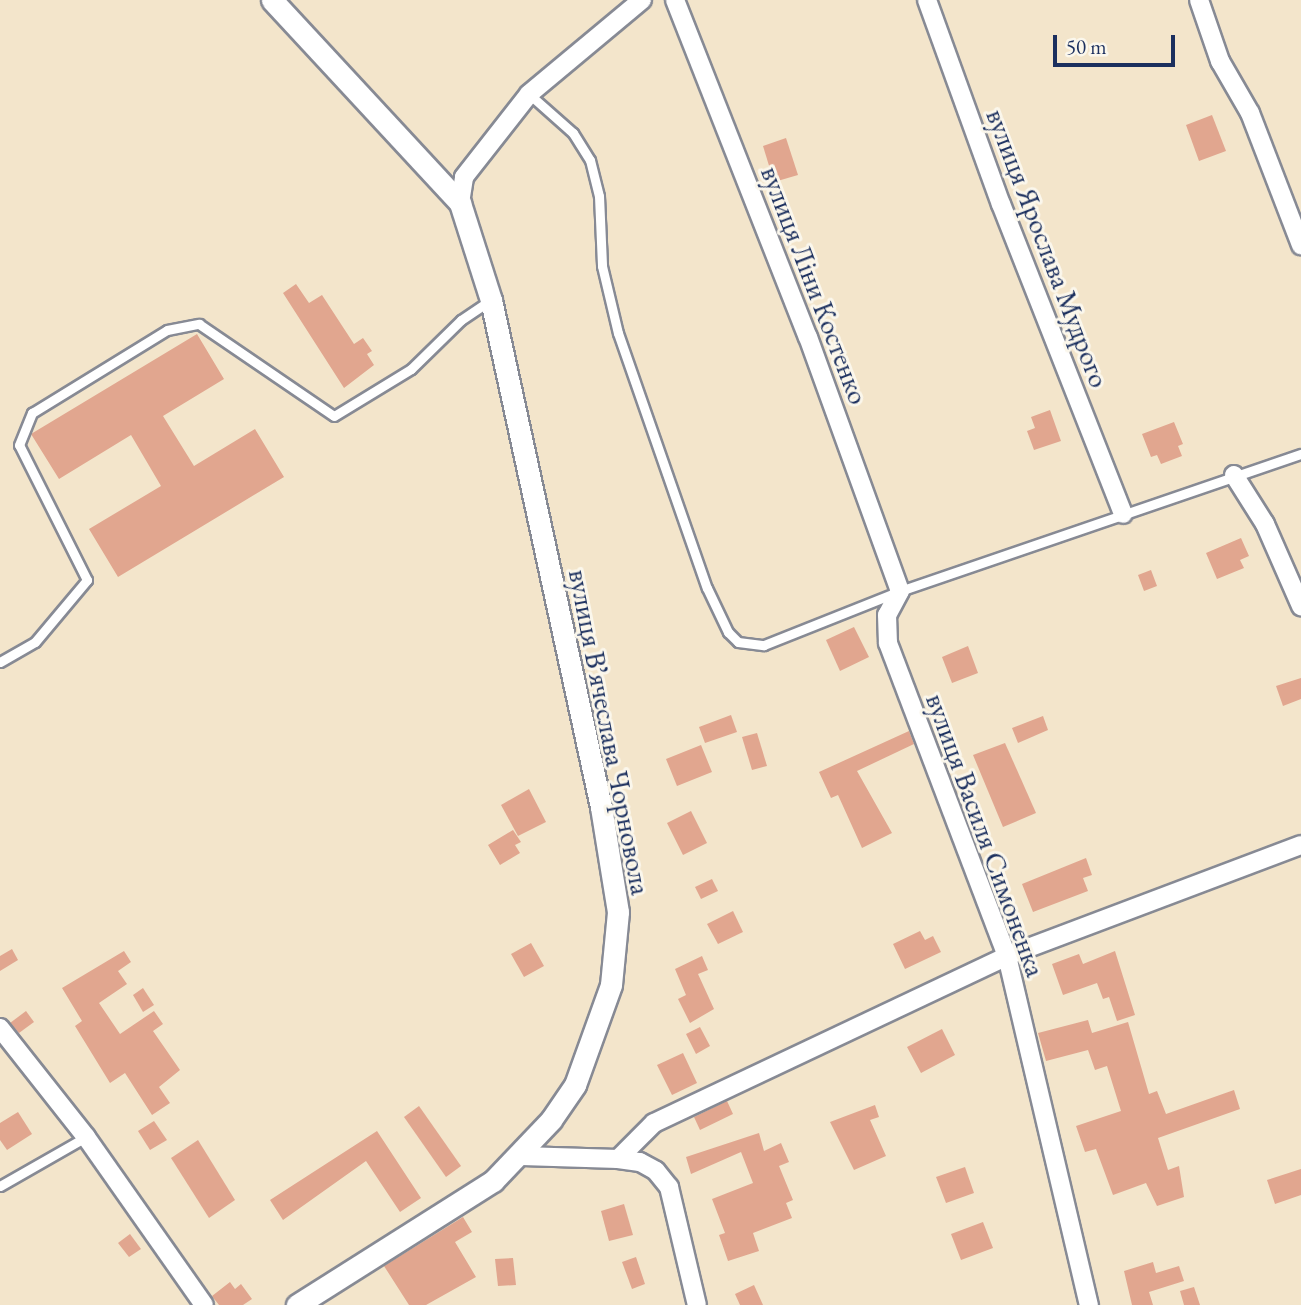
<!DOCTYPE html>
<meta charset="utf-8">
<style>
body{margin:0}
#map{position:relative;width:1301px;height:1305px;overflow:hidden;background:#f3e5cb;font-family:"EB Garamond",serif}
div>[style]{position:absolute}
.building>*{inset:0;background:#e1a68f}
.roads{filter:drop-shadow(2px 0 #878a94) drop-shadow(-2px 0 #878a94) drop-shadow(0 2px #878a94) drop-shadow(0 -2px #878a94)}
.service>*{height:9px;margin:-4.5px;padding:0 4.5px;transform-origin:4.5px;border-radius:4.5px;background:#fff}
.minor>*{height:18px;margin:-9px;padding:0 9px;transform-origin:9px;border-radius:9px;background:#fff}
.tertiary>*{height:21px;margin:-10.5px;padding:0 10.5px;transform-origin:10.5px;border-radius:10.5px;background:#fff}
span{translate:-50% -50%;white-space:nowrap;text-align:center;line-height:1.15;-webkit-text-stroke:6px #fbf7ec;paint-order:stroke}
.street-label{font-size:28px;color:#1b2f5e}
.scale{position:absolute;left:1053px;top:35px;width:122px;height:32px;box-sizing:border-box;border:4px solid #1b2f5e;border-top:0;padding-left:9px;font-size:21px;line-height:24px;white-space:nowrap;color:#1b2f5e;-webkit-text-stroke:5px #fbf7ec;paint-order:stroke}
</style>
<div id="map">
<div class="building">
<div style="clip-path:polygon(1212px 115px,1226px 151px,1199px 161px,1186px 125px)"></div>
<div style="clip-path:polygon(786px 138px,798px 175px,774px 182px,763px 146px)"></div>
<div style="clip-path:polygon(296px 284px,309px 303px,322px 295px,354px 344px,363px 338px,372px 351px,367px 354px,374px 365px,344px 388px,283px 293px)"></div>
<div style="clip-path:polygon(197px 334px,224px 379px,163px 416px,194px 466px,255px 429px,284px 477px,118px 577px,89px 529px,161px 486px,131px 435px,59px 479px,31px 434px)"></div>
<div style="clip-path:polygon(1050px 410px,1061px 441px,1034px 450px,1027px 431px,1035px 428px,1031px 417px)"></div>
<div style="clip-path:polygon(1174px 422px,1183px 444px,1178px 446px,1182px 456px,1161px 464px,1157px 455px,1151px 457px,1142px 434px)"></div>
<div style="clip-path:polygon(1241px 538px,1249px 556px,1240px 560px,1244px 568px,1217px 579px,1206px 553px)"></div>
<div style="clip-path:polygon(1151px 570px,1157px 586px,1144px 591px,1138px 575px)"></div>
<div style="clip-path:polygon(854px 627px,869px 657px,840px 671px,826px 640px)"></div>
<div style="clip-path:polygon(968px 646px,978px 673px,952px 683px,942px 657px)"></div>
<div style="clip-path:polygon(1301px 678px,1301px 699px,1283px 706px,1276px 686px)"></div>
<div style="clip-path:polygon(731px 715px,737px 732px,705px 743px,699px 727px)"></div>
<div style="clip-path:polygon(1043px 716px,1048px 730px,1018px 743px,1012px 728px)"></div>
<div style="clip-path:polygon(909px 731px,914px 744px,857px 771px,892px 833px,862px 848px,838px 795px,831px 798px,819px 772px)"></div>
<div style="clip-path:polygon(757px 733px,767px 766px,752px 770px,742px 737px)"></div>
<div style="clip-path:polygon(1005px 743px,1036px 813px,1003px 827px,973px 755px)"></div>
<div style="clip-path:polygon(701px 745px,712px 772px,677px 786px,666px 759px)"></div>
<div style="clip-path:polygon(529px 789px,546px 822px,518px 836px,501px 805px)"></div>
<div style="clip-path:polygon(691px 811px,707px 843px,683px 855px,667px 823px)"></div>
<div style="clip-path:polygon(513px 830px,521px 842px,515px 845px,520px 853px,500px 865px,488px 845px)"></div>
<div style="clip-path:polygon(1086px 858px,1092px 875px,1083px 878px,1088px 891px,1033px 912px,1022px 884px)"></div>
<div style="clip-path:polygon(712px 879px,718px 891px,701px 899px,695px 887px)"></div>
<div style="clip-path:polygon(733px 911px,743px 932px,718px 944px,707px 924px)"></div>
<div style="clip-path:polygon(920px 931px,925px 940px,933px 936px,941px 952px,905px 969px,893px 944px)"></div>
<div style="clip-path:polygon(531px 943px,544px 966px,524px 977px,511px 954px)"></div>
<div style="clip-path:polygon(12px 949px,18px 960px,0 971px,0 956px)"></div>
<div style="clip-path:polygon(124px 951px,131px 962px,118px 971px,127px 984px,99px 1003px,120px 1034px,154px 1011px,163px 1024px,153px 1031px,180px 1070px,159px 1087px,170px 1103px,152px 1115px,125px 1073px,110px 1083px,75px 1026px,82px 1021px,62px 988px)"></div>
<div style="clip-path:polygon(1115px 951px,1135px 1015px,1117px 1021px,1109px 997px,1103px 999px,1097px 983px,1063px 995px,1052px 964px,1079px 954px,1083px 964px)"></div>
<div style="clip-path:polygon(702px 956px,708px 970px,698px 974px,714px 1009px,690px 1023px,678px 999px,686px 995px,675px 969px)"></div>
<div style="clip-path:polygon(143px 988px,154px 1005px,143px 1012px,133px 995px)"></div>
<div style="clip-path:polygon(26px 1011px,34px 1022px,19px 1033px,10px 1023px)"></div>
<div style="clip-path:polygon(1088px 1020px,1092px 1033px,1128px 1022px,1149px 1094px,1157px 1091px,1166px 1114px,1234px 1090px,1240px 1109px,1158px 1138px,1168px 1170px,1179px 1166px,1184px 1197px,1157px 1206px,1146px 1183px,1113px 1195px,1096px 1149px,1085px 1152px,1076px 1126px,1121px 1111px,1107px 1066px,1095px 1070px,1088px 1050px,1046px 1061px,1038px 1033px)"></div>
<div style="clip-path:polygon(700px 1027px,710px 1046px,696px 1054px,686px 1034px)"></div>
<div style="clip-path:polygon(942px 1029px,955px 1055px,921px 1073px,907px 1047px)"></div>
<div style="clip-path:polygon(683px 1053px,697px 1083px,672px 1095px,657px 1065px)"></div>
<div style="clip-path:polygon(727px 1101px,733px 1114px,700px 1130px,694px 1117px)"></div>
<div style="clip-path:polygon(875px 1105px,879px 1117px,870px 1120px,886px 1156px,854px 1170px,830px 1122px)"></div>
<div style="clip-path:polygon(419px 1106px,461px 1166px,446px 1177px,404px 1117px)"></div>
<div style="clip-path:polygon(18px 1112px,32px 1134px,7px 1150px,0 1140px,0 1123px)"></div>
<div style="clip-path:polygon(154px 1121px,167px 1140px,150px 1150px,138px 1131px)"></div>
<div style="clip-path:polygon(377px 1131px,421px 1198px,400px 1212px,366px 1161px,283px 1220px,270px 1200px)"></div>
<div style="clip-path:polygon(759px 1133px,764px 1151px,781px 1143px,789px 1162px,779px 1166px,793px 1200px,786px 1203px,792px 1218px,753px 1233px,759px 1251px,728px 1261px,719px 1235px,725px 1233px,712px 1199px,753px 1183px,741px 1152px,691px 1174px,686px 1157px)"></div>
<div style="clip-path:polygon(198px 1140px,235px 1200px,209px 1218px,171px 1158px)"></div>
<div style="clip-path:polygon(965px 1167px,974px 1193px,946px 1203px,936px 1177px)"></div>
<div style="clip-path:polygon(1301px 1169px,1301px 1195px,1275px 1204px,1267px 1180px)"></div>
<div style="clip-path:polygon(624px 1204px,633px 1235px,609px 1241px,601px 1211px)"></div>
<div style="clip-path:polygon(463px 1217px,472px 1232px,455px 1242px,476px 1277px,426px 1305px,409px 1305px,384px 1266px)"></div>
<div style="clip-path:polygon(983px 1222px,993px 1248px,961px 1260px,951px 1234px)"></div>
<div style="clip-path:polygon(130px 1234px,141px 1249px,129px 1257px,118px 1243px)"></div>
<div style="clip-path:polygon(636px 1257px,645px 1284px,632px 1289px,622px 1262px)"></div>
<div style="clip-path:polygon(513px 1258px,516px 1285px,498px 1286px,495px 1259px)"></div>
<div style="clip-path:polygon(1153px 1262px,1156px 1273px,1179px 1266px,1184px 1281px,1149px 1292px,1153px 1305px,1132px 1305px,1124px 1271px)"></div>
<div style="clip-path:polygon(230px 1282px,235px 1289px,241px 1284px,252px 1299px,243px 1305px,219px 1305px,212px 1296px)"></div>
<div style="clip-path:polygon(754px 1285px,763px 1305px,740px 1305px,735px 1294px)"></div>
<div style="clip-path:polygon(1194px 1287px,1200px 1305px,1184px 1305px,1180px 1291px)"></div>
</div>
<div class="roads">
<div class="service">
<div style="left:529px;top:94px;width:59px;rotate:41.6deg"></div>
<div style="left:573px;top:133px;width:32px;rotate:58deg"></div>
<div style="left:590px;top:160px;width:37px;rotate:76deg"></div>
<div style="left:599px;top:196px;width:70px;rotate:87.5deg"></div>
<div style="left:602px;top:266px;width:69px;rotate:76.6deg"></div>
<div style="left:618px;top:333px;width:270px;rotate:70.8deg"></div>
<div style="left:707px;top:588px;width:49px;rotate:64.5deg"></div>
<div style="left:728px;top:632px;width:14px;rotate:45deg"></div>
<div style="left:738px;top:642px;width:26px;rotate:7deg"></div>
<div style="left:764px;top:645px;width:146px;rotate:-21.7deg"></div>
<div style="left:900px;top:591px;width:424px;rotate:-18.9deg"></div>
<div style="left:0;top:662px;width:40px;rotate:-29.7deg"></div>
<div style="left:35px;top:642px;width:81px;rotate:-50deg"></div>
<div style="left:87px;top:580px;width:151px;rotate:-116.7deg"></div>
<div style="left:19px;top:445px;width:35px;rotate:-68deg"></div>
<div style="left:32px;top:413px;width:158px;rotate:-31.6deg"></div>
<div style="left:167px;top:330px;width:33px;rotate:-11deg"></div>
<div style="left:199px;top:324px;width:163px;rotate:34.3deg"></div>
<div style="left:334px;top:416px;width:90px;rotate:-31.4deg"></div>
<div style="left:411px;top:369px;width:70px;rotate:-44.4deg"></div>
<div style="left:461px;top:320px;width:34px;rotate:-34deg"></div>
<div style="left:0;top:1186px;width:99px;rotate:-29.7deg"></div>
</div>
<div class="minor">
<div style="left:675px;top:0;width:362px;rotate:68.5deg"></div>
<div style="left:808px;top:337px;width:270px;rotate:70.1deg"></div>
<div style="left:900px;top:591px;width:27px;rotate:118deg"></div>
<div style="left:887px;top:615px;width:28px;rotate:88deg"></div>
<div style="left:888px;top:643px;width:335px;rotate:69.2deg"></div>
<div style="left:1007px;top:956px;width:359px;rotate:76.8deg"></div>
<div style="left:927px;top:0;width:217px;rotate:70.1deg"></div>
<div style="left:1001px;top:204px;width:333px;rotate:68.5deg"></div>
<div style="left:1199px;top:0;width:65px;rotate:71deg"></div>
<div style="left:1220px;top:61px;width:60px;rotate:60deg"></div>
<div style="left:1250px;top:113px;width:142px;rotate:68.9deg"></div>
<div style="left:460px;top:203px;width:26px;rotate:-81deg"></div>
<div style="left:464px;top:177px;width:105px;rotate:-51.9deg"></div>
<div style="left:529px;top:94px;width:147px;rotate:-39.8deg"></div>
<div style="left:1234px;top:475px;width:58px;rotate:57.7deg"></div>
<div style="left:1265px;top:524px;width:90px;rotate:66.3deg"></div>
<div style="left:0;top:1028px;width:139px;rotate:51.7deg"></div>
<div style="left:86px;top:1137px;width:205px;rotate:54.9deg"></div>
<div style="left:522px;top:1156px;width:96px;rotate:1.8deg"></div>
<div style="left:618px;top:1159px;width:22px;rotate:8deg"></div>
<div style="left:640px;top:1162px;width:18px;rotate:29deg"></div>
<div style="left:656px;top:1171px;width:21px;rotate:51deg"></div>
<div style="left:669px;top:1187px;width:121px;rotate:76.7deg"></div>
<div style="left:618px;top:1159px;width:51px;rotate:-45deg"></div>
<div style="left:654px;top:1123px;width:391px;rotate:-25.3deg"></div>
<div style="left:1007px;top:956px;width:314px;rotate:-20.7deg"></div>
</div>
<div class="tertiary">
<div style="left:272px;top:0;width:277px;rotate:47.2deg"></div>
<div style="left:460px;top:203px;width:102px;rotate:72.3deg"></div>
<div style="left:491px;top:300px;width:519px;rotate:77.76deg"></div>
<div style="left:601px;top:807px;width:106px;rotate:80.8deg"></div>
<div style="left:618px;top:912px;width:73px;rotate:95.5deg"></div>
<div style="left:611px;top:985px;width:106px;rotate:109.8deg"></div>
<div style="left:575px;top:1085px;width:42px;rotate:124.4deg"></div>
<div style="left:551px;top:1120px;width:84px;rotate:133.6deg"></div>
<div style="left:493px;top:1181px;width:232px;rotate:147.7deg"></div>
</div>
</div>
<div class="street-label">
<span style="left:1048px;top:248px;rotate:69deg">вулиця Ярослава Мудрого</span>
<span style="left:815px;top:285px;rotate:69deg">вулиця Ліни Костенко</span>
<span style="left:610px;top:732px;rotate:79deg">вулиця Вʼячеслава Чорновола</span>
<span style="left:986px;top:835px;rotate:70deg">вулиця Василя Симоненка</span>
</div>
<div class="scale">50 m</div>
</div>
